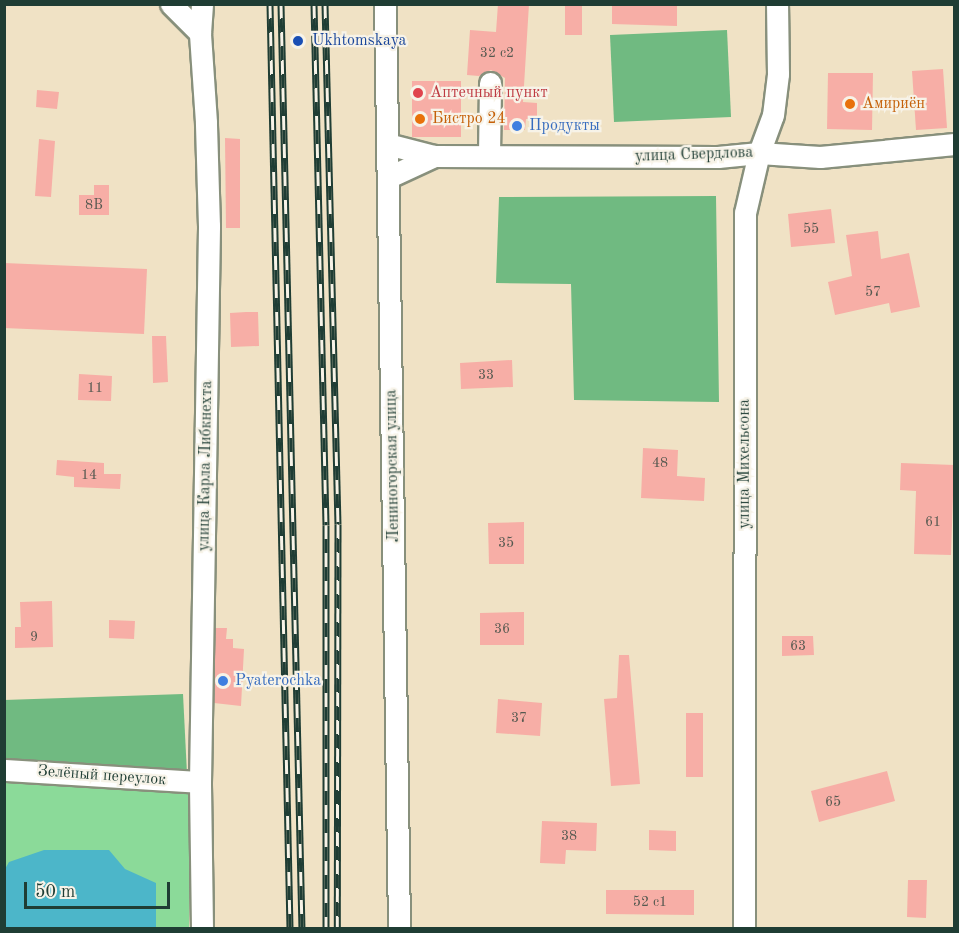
<!DOCTYPE html>
<meta charset="utf-8">
<style>
body{margin:0}
#map{position:relative;width:959px;height:933px;overflow:hidden;background:#f0e2c5;font-family:"Old Standard TT",serif}
div>[style]{position:absolute}
.green>*{inset:0;background:#8bda99}
.forest>*{inset:0;background:#70ba81}
.water>*{inset:0;background:#4cb6c9}
.building>*{inset:0;background:#f7aea6}
.roads{filter:drop-shadow(2px 0 #88907c) drop-shadow(-2px 0 #88907c) drop-shadow(0 2px #88907c) drop-shadow(0 -2px #88907c)}
.minor>*{height:21px;margin:-10.5px;padding:0 10.5px;transform-origin:10.5px;border-radius:10.5px;background:#fff}
.rail>*{height:7px;margin-top:-3.5px;transform-origin:0;background:repeating-linear-gradient(90deg,#f7f3e8 0 14px,#1f3d34 0 28px);box-sizing:border-box;border-block:2px solid #1f3d34}
.dots>*{width:16px;height:16px;translate:-50% -50%;box-sizing:border-box;border:3px solid #f7f3e8;border-radius:50%}
span{translate:-50% -50%;white-space:nowrap;text-align:center;line-height:1.15;-webkit-text-stroke:4.5px #f7f3e8;paint-order:stroke}
.number-label{font-size:14px;color:#555950}
.number-label span{-webkit-text-stroke-width:0}
.transit-label{font-size:16px;color:#164399}
.left{translate:0 -50%;text-align:left}
.health-label{font-size:16px;color:#be3a42}
.food-label{font-size:16px;color:#c56008}
.shop-label{font-size:16px;color:#366cbe}
.street-label{font-size:16px;color:#1f3d34}
.frame{position:absolute;inset:0;border:6px solid #1f3d34;pointer-events:none}
.scale{position:absolute;left:24px;top:882px;width:146px;height:27px;box-sizing:border-box;border:3px solid #1f3d34;border-top:0;padding-left:8px;font-size:18px;line-height:21px;white-space:nowrap;color:#1f3d34;-webkit-text-stroke:4px #f7f3e8;paint-order:stroke}
</style>
<div id="map">
<div class="green">
<div style="clip-path:polygon(5px 783px,191px 784px,189px 928px,5px 928px)"></div>
</div>
<div class="forest">
<div style="clip-path:polygon(727px 30px,731px 117px,614px 122px,610px 35px)"></div>
<div style="clip-path:polygon(716px 196px,719px 402px,574px 400px,571px 284px,496px 283px,499px 197px)"></div>
<div style="clip-path:polygon(183px 694px,187px 774px,5px 763px,4px 700px)"></div>
</div>
<div class="water">
<div style="clip-path:polygon(44px 850px,109px 850px,125px 869px,156px 883px,156px 928px,5px 928px,5px 869px,9px 862px)"></div>
</div>
<div class="building">
<div style="clip-path:polygon(498px 4px,529px 4px,523px 102px,537px 103px,537px 119px,526px 119px,525px 130px,504px 130px,505px 78px,491px 70px,479px 76px,467px 75px,470px 30px,496px 32px)"></div>
<div style="clip-path:polygon(612px 4px,677px 4px,677px 26px,612px 24px)"></div>
<div style="clip-path:polygon(565px 5px,582px 5px,582px 35px,565px 35px)"></div>
<div style="clip-path:polygon(943px 69px,947px 128px,916px 130px,912px 71px)"></div>
<div style="clip-path:polygon(828px 73px,873px 73px,872px 130px,827px 129px)"></div>
<div style="clip-path:polygon(412px 81px,461px 81px,461px 137px,412px 137px)"></div>
<div style="clip-path:polygon(37px 90px,59px 92px,57px 109px,36px 107px)"></div>
<div style="clip-path:polygon(225px 138px,240px 139px,240px 228px,226px 228px)"></div>
<div style="clip-path:polygon(39px 139px,55px 141px,51px 197px,35px 196px)"></div>
<div style="clip-path:polygon(94px 185px,109px 185px,109px 215px,79px 215px,79px 195px,94px 195px)"></div>
<div style="clip-path:polygon(831px 209px,835px 243px,791px 247px,788px 214px)"></div>
<div style="clip-path:polygon(878px 231px,881px 259px,909px 253px,920px 307px,891px 313px,889px 303px,835px 315px,828px 282px,852px 276px,846px 235px)"></div>
<div style="clip-path:polygon(4px 263px,147px 269px,144px 334px,4px 328px)"></div>
<div style="clip-path:polygon(246px 312px,258px 312px,259px 346px,231px 347px,230px 313px)"></div>
<div style="clip-path:polygon(152px 336px,166px 336px,168px 382px,153px 383px)"></div>
<div style="clip-path:polygon(512px 360px,513px 387px,461px 389px,460px 363px)"></div>
<div style="clip-path:polygon(79px 374px,112px 376px,111px 401px,78px 400px)"></div>
<div style="clip-path:polygon(643px 448px,678px 450px,677px 476px,705px 478px,704px 501px,641px 498px)"></div>
<div style="clip-path:polygon(57px 460px,104px 463px,104px 474px,121px 474px,120px 489px,74px 487px,74px 477px,56px 475px)"></div>
<div style="clip-path:polygon(901px 463px,954px 465px,951px 555px,914px 554px,916px 491px,900px 490px)"></div>
<div style="clip-path:polygon(524px 522px,524px 564px,489px 564px,488px 523px)"></div>
<div style="clip-path:polygon(52px 601px,53px 647px,15px 648px,15px 627px,21px 627px,20px 602px)"></div>
<div style="clip-path:polygon(524px 612px,524px 645px,480px 645px,480px 613px)"></div>
<div style="clip-path:polygon(109px 620px,135px 621px,134px 639px,109px 638px)"></div>
<div style="clip-path:polygon(215px 628px,227px 628px,226px 639px,233px 639px,233px 648px,244px 649px,241px 706px,214px 703px)"></div>
<div style="clip-path:polygon(782px 636px,813px 636px,814px 655px,782px 656px)"></div>
<div style="clip-path:polygon(619px 655px,629px 655px,640px 784px,611px 786px,604px 699px,617px 698px)"></div>
<div style="clip-path:polygon(498px 699px,542px 703px,540px 736px,496px 733px)"></div>
<div style="clip-path:polygon(686px 713px,703px 713px,703px 777px,686px 777px)"></div>
<div style="clip-path:polygon(887px 771px,895px 801px,819px 822px,811px 791px)"></div>
<div style="clip-path:polygon(542px 821px,597px 823px,596px 851px,566px 850px,565px 864px,540px 863px)"></div>
<div style="clip-path:polygon(649px 830px,676px 831px,676px 851px,649px 850px)"></div>
<div style="clip-path:polygon(908px 880px,927px 880px,926px 918px,907px 917px)"></div>
<div style="clip-path:polygon(606px 890px,694px 890px,694px 915px,606px 914px)"></div>
</div>
<div class="roads">
<div class="minor">
<div style="left:171px;top:4px;width:41px;rotate:45deg"></div>
<div style="left:385px;top:4px;width:924px;rotate:89.13deg"></div>
<div style="left:387px;top:144px;width:49px;rotate:14.3deg"></div>
<div style="left:434px;top:156px;width:284px;rotate:0.2deg"></div>
<div style="left:718px;top:157px;width:41px;rotate:-5.6deg"></div>
<div style="left:759px;top:153px;width:61px;rotate:3.8deg"></div>
<div style="left:820px;top:157px;width:135px;rotate:-5.5deg"></div>
<div style="left:489px;top:156px;width:73px;rotate:-89.2deg"></div>
<div style="left:389px;top:177px;width:50px;rotate:-25deg"></div>
<div style="left:4px;top:770px;width:196px;rotate:3.5deg"></div>
<div style="left:202px;top:928px;width:146px;rotate:-90.8deg"></div>
<div style="left:200px;top:782px;width:556px;rotate:-89.07deg"></div>
<div style="left:209px;top:226px;width:104px;rotate:-91.7deg"></div>
<div style="left:206px;top:122px;width:89px;rotate:-93.9deg"></div>
<div style="left:200px;top:33px;width:29px;rotate:-86deg"></div>
<div style="left:744px;top:928px;width:715px;rotate:-89.92deg"></div>
<div style="left:745px;top:213px;width:62px;rotate:-76.9deg"></div>
<div style="left:759px;top:153px;width:40px;rotate:-69.8deg"></div>
<div style="left:773px;top:115px;width:41px;rotate:-83deg"></div>
<div style="left:778px;top:74px;width:70px;rotate:-90.8deg"></div>
</div>
</div>
<div class="rail">
<div style="left:270px;top:4px;width:924px;rotate:88.76deg"></div>
<div style="left:281px;top:4px;width:924px;rotate:88.7deg"></div>
<div style="left:314px;top:4px;width:521px;rotate:88.68deg"></div>
<div style="left:326px;top:525px;width:403px;rotate:90deg"></div>
<div style="left:325px;top:4px;width:520px;rotate:88.57deg"></div>
<div style="left:338px;top:524px;width:404px;rotate:90.1deg"></div>
</div>
<div class="dots">
<div style="left:298px;top:41px;background:#1a4fb4"></div>
<div style="left:418px;top:93px;background:#e0444e"></div>
<div style="left:850px;top:104px;background:#e8710a"></div>
<div style="left:420px;top:119px;background:#e8710a"></div>
<div style="left:517px;top:126px;background:#3f7fe0"></div>
<div style="left:223px;top:681px;background:#3f7fe0"></div>
</div>
<div class="number-label">
<span style="left:497px;top:53px">32 с2</span>
<span style="left:94px;top:205px">8В</span>
<span style="left:811px;top:229px">55</span>
<span style="left:873px;top:292px">57</span>
<span style="left:486px;top:375px">33</span>
<span style="left:95px;top:388px">11</span>
<span style="left:660px;top:463px">48</span>
<span style="left:89px;top:475px">14</span>
<span style="left:933px;top:522px">61</span>
<span style="left:506px;top:543px">35</span>
<span style="left:502px;top:629px">36</span>
<span style="left:34px;top:637px">9</span>
<span style="left:798px;top:646px">63</span>
<span style="left:519px;top:718px">37</span>
<span style="left:833px;top:802px">65</span>
<span style="left:569px;top:836px">38</span>
<span style="left:650px;top:902px">52 с1</span>
</div>
<div class="transit-label">
<span class="left" style="left:312px;top:41px">Ukhtomskaya</span>
</div>
<div class="health-label">
<span class="left" style="left:430px;top:93px">Аптечный пункт</span>
</div>
<div class="food-label">
<span class="left" style="left:862px;top:104px">Амириён</span>
<span class="left" style="left:432px;top:119px">Бистро 24</span>
</div>
<div class="shop-label">
<span class="left" style="left:529px;top:126px">Продукты</span>
<span class="left" style="left:235px;top:681px">Pyaterochka</span>
</div>
<div class="street-label">
<span style="left:694px;top:155px;rotate:-2deg">улица Свердлова</span>
<span style="left:745px;top:464px;rotate:-90deg">улица Михельсона</span>
<span style="left:206px;top:466px;rotate:-89deg">улица Карла Либкнехта</span>
<span style="left:393px;top:466px;rotate:-91deg">Лениногорская улица</span>
<span style="left:102px;top:776px;rotate:4deg">Зелёный переулок</span>
</div>
<div class="frame"></div>
<div class="scale">50 m</div>
</div>
